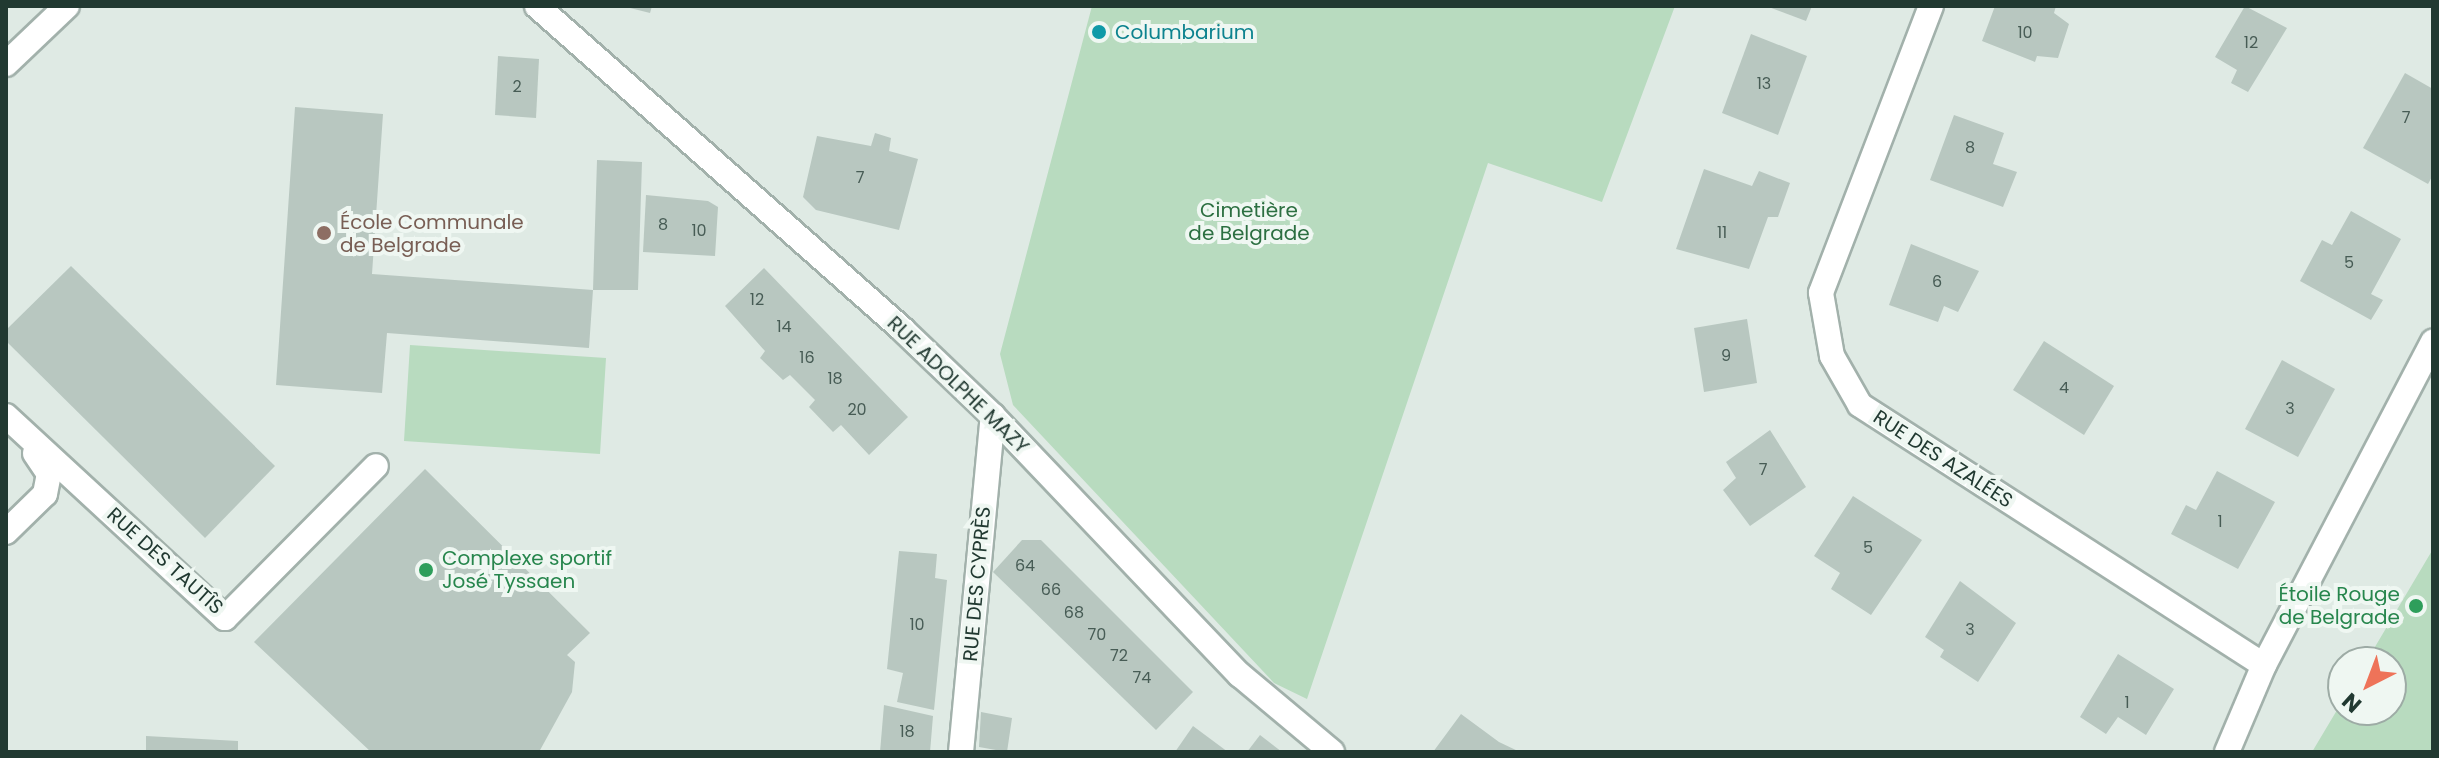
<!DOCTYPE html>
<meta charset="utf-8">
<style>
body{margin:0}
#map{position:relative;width:2439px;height:758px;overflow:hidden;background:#dfeae4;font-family:Poppins,sans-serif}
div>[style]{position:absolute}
.green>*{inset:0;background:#b8dbbf}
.building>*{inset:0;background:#b8c7c0}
.roads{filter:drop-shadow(2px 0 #a2b1ab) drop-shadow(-2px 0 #a2b1ab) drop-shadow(0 2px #a2b1ab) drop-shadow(0 -2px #a2b1ab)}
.minor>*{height:24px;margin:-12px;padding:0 12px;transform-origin:12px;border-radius:12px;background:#fff}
.dots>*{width:22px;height:22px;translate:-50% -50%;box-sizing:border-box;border:4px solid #eff7f2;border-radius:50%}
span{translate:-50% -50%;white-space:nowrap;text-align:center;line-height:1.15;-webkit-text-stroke:8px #eff7f2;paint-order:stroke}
.number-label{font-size:16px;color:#475c55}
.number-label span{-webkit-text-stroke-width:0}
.culture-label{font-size:20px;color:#0d838f}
.left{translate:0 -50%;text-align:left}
.park-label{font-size:20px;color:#2c6f41}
.education-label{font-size:20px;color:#785e54}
.street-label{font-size:20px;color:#213931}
.leisure-label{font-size:20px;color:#27864d}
.right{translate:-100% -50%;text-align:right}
.frame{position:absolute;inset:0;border:8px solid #213931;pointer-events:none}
.north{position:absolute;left:2327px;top:646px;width:80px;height:80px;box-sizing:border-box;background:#eff7f2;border:2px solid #9daba5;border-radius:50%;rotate:222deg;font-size:22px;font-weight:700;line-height:32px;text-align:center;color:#213931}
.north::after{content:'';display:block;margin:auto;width:28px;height:36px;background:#ee7359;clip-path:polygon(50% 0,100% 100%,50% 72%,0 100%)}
</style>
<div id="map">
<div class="green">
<div style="clip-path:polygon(1092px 6px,1675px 6px,1602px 202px,1488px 163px,1307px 699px,1274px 683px,1013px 405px,1000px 354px)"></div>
<div style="clip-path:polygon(410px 345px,606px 358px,600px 454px,404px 441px)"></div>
<div style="clip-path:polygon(2433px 549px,2433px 752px,2312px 752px,2343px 700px,2343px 710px,2391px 710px,2391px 662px,2366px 662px)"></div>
</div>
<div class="building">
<div style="clip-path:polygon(622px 6px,652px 6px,650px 13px)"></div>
<div style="clip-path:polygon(1766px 6px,1812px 6px,1806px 21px)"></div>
<div style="clip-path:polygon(1995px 6px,2056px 6px,2054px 13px,2069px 24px,2058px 58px,2037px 56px,2035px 62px,1982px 41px)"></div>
<div style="clip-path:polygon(2245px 6px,2287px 28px,2248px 92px,2231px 83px,2237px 70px,2215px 57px)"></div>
<div style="clip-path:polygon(1751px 34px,1807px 56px,1778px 135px,1722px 113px)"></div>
<div style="clip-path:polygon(498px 56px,539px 59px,536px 118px,495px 115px)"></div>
<div style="clip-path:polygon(2405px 73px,2433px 89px,2433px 175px,2428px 184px,2363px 148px)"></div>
<div style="clip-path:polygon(295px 107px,383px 114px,372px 274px,593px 290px,597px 160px,642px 162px,638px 290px,593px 290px,589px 348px,387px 333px,382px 393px,276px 385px)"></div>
<div style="clip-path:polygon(1954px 115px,2004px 133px,1993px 164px,2017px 172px,2003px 207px,1930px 180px)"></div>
<div style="clip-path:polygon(875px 133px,891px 138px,889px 151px,918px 159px,899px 230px,816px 210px,803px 197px,817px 136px,871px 146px)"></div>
<div style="clip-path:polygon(1704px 169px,1752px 186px,1759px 171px,1790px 183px,1778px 217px,1768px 217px,1749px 269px,1676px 249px)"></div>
<div style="clip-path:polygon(646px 195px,708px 201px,718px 207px,715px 256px,643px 252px)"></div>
<div style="clip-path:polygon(2351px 211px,2401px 239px,2371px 294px,2383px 300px,2371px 320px,2300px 281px,2322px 240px,2332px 245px)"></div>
<div style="clip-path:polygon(1911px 244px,1979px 271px,1958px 312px,1944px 306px,1938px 322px,1889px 305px)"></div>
<div style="clip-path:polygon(71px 266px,275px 466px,205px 538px,6px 341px,6px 330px)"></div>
<div style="clip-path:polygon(764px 268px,908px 417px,869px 455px,841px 425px,833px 432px,809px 407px,815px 400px,790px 375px,783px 380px,760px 358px,765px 351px,725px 306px)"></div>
<div style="clip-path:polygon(1747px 319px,1757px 383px,1704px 392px,1694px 328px)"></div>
<div style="clip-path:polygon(2044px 341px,2114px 386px,2084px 435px,2013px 390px)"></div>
<div style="clip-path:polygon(2282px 360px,2335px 389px,2298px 457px,2245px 429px)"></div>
<div style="clip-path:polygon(1770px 430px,1806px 487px,1750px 526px,1723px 490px,1736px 478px,1726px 462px)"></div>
<div style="clip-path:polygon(425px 469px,590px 633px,567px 655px,575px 662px,572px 692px,539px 752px,371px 752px,254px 642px)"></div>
<div style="clip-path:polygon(2217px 471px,2275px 502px,2238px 569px,2171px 534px,2186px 505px,2196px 510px)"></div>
<div style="clip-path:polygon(1853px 496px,1922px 540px,1871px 615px,1831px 589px,1840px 573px,1814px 556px)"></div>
<div style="clip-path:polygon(1022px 540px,1041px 540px,1193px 692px,1156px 730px,993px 572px)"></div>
<div style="clip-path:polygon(899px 551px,937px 554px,935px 578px,947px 580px,934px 710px,897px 702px,903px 673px,887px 669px)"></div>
<div style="clip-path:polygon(1960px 581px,2016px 623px,1978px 682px,1940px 657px,1944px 650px,1925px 637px)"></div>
<div style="clip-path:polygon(2118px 654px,2174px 689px,2146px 735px,2118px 717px,2106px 734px,2080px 717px)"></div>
<div style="clip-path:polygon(884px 705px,933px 716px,930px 752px,880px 752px)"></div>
<div style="clip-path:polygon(981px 712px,1012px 718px,1007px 752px,979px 747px)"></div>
<div style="clip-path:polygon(1461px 714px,1499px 742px,1520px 752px,1433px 752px)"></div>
<div style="clip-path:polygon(1193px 726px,1228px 752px,1175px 752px)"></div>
<div style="clip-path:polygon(1260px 735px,1282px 752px,1247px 752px)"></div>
<div style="clip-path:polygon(146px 736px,238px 741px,238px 752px,146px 752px)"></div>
</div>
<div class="roads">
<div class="minor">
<div style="left:537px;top:6px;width:489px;rotate:41.5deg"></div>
<div style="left:903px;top:330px;width:124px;rotate:43.7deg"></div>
<div style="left:993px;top:416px;width:358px;rotate:46.4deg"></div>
<div style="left:1240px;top:675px;width:120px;rotate:39.9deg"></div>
<div style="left:1931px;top:6px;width:307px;rotate:111deg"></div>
<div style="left:1821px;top:293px;width:64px;rotate:80.1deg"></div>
<div style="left:1832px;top:356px;width:56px;rotate:60.3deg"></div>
<div style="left:1860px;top:405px;width:480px;rotate:32.8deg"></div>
<div style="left:6px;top:64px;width:84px;rotate:-43.6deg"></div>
<div style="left:6px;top:416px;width:298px;rotate:42.7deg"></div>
<div style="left:225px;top:618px;width:214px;rotate:-45.2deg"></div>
<div style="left:6px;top:532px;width:54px;rotate:-44.3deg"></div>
<div style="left:45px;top:494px;width:20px;rotate:-79deg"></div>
<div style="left:49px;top:474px;width:25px;rotate:-124deg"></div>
<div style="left:961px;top:752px;width:338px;rotate:-84.6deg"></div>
<div style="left:2227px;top:752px;width:95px;rotate:-67deg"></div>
<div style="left:2264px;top:665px;width:365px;rotate:-62.4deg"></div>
</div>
</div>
<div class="dots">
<div style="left:1099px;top:32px;background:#0f9aa8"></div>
<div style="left:324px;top:233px;background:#8d6e63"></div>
<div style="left:426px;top:570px;background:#2e9e5b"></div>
<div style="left:2416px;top:606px;background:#2e9e5b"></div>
</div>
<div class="number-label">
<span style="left:2025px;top:33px">10</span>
<span style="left:2251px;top:43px">12</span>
<span style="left:1764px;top:84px">13</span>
<span style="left:517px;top:87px">2</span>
<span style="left:2406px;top:118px">7</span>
<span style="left:1970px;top:148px">8</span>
<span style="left:860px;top:178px">7</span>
<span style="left:663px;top:225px">8</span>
<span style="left:699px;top:231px">10</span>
<span style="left:1722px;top:233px">11</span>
<span style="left:2349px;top:263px">5</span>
<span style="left:1937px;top:282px">6</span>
<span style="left:757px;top:300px">12</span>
<span style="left:784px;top:327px">14</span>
<span style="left:1726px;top:356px">9</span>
<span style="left:807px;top:358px">16</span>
<span style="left:835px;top:379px">18</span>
<span style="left:2064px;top:388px">4</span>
<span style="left:2290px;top:409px">3</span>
<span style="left:857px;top:410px">20</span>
<span style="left:1763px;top:470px">7</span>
<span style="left:2220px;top:522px">1</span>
<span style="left:1868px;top:548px">5</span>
<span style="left:1025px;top:566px">64</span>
<span style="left:1051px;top:590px">66</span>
<span style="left:1074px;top:613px">68</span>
<span style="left:917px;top:625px">10</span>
<span style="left:1970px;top:630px">3</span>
<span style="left:1097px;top:635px">70</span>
<span style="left:1119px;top:656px">72</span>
<span style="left:1142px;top:678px">74</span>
<span style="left:2127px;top:703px">1</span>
<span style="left:907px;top:732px">18</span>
</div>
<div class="culture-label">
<span class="left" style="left:1115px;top:32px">Columbarium</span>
</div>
<div class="park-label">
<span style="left:1249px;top:222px">Cimetière<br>de Belgrade</span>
</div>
<div class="education-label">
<span class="left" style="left:340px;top:234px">École Communale<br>de Belgrade</span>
</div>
<div class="street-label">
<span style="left:958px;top:385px;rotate:44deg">RUE ADOLPHE MAZY</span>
<span style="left:1943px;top:459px;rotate:33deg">RUE DES AZALÉES</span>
<span style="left:165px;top:561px;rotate:42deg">RUE DES TAUTÎS</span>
<span style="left:977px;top:584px;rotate:-85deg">RUE DES CYPRÈS</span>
</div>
<div class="leisure-label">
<span class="left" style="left:442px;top:570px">Complexe sportif<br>José Tyssaen</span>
<span class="right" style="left:2400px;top:606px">Étoile Rouge<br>de Belgrade</span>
</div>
<div class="frame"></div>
<div class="north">N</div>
</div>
